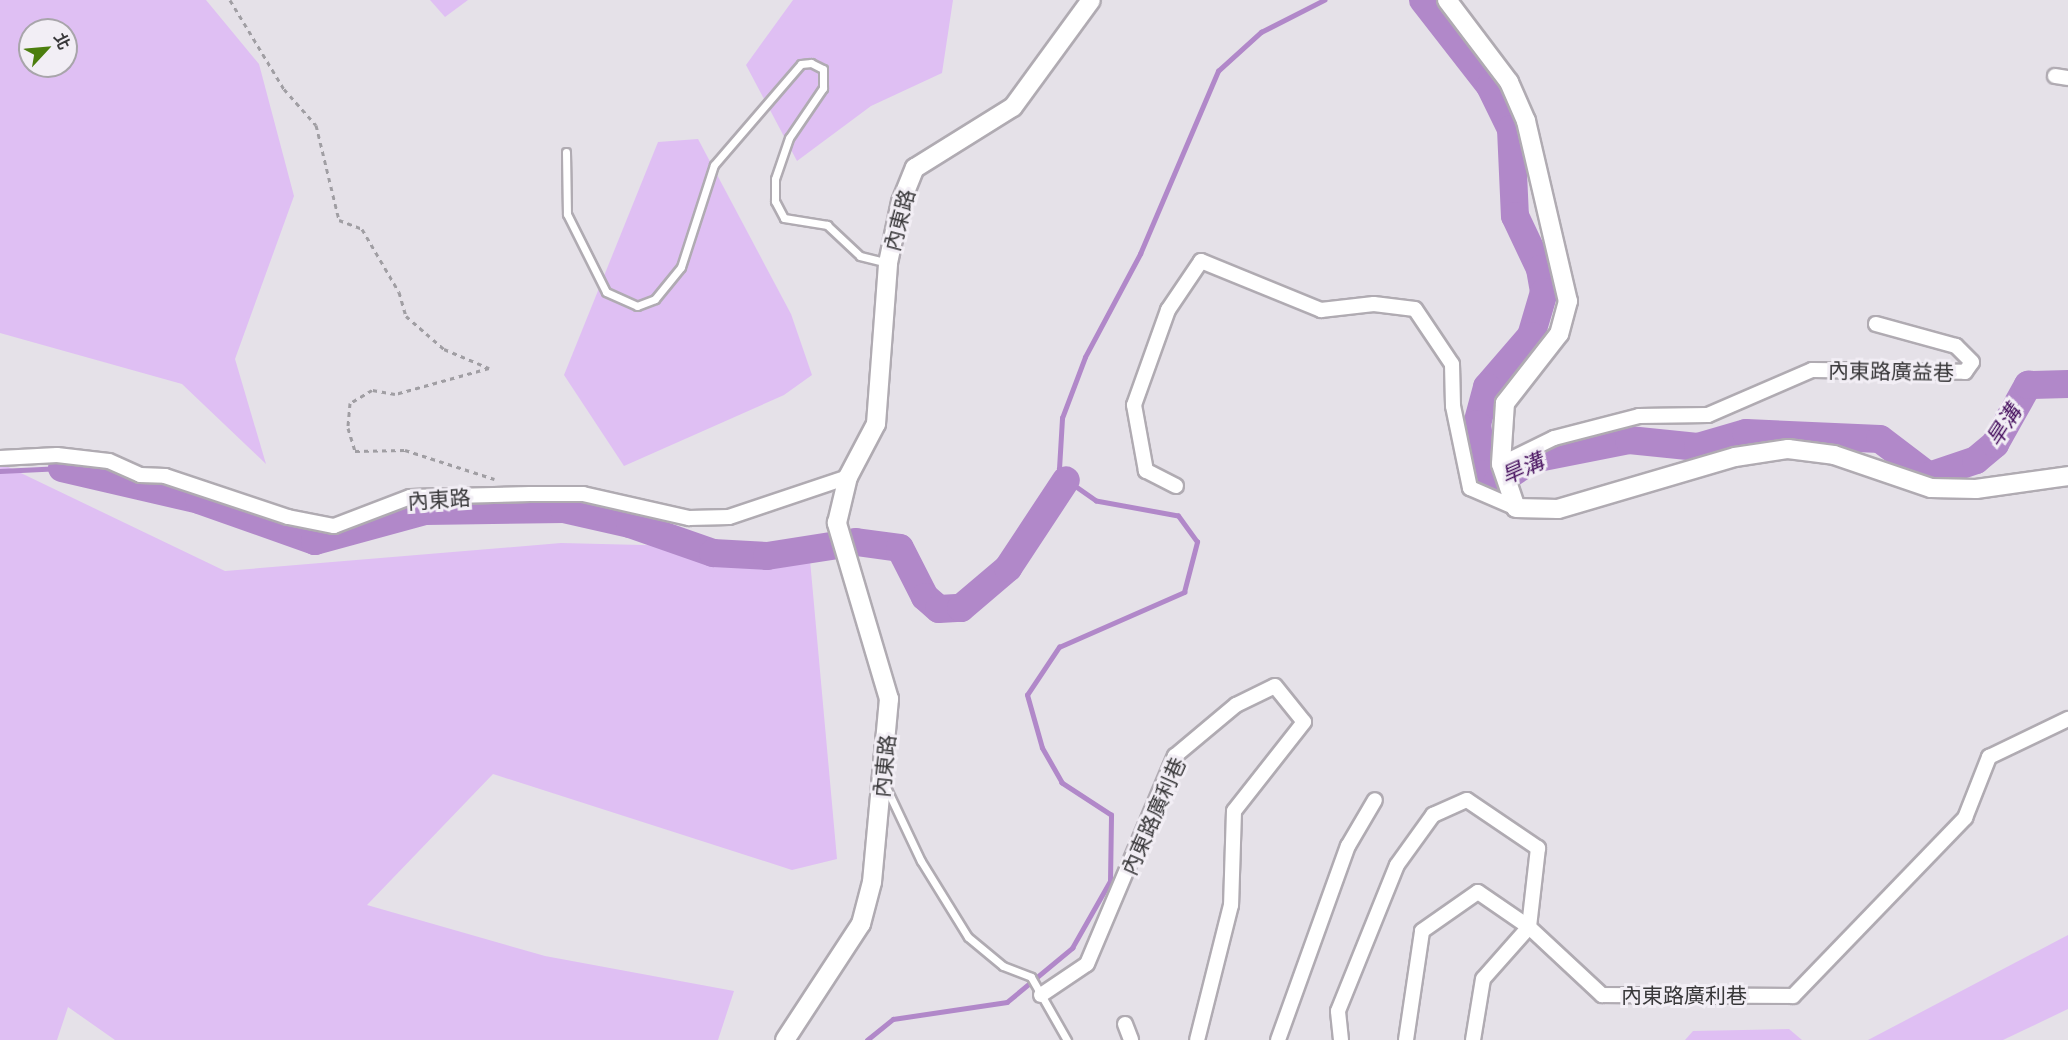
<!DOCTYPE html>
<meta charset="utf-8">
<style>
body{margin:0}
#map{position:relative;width:2068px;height:1040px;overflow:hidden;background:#e5e1e8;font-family:"Open Sans","Noto Sans TC",sans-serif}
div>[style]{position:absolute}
.green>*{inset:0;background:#dfbff3}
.stream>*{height:4.5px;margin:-2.25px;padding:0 2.25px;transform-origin:2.25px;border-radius:2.25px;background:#b188c9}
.river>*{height:28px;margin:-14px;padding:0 14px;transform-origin:14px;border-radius:14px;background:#b188c9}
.path>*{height:3px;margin-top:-1.5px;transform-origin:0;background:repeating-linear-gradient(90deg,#a09ea3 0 4.5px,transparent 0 9px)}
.roads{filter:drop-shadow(2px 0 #b0abb2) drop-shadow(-2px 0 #b0abb2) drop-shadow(0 2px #b0abb2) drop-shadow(0 -2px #b0abb2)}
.service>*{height:7px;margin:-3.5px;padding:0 3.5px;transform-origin:3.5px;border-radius:3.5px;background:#fff}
.minor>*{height:14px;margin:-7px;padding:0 7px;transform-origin:7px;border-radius:7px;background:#fff}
.tertiary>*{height:18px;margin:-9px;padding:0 9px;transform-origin:9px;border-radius:9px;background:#fff}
span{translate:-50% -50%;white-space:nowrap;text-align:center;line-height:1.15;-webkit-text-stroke:6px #f2eef5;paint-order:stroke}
.street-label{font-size:21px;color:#39383a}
.water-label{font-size:22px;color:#47115f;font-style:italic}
.north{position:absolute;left:18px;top:18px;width:60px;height:60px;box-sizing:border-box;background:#f2eef5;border:2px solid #a8a5aa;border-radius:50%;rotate:64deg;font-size:16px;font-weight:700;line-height:24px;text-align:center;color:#39383a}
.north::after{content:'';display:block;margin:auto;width:21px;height:27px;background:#4c7e0e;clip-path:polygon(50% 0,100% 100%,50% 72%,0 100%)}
</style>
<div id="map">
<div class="green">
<div style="clip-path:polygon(evenodd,0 0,206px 0,259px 64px,294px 196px,235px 359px,266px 464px,182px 384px,0 333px,0 0,30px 30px,66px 30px,66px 66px,30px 66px,30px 30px)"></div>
<div style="clip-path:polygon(430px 0,468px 0,445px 17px)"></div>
<div style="clip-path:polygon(793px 0,953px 0,942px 73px,871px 106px,797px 161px,746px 65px)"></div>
<div style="clip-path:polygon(698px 139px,791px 314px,812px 375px,784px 395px,624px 466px,564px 375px,658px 142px)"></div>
<div style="clip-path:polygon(0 463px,225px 571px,561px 543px,809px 549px,837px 859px,792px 870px,493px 774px,367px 905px,545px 956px,734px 991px,718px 1040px,115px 1040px,68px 1007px,57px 1040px,0 1040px)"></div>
<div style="clip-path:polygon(2068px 935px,2068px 1009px,2003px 1040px,1868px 1040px)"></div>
<div style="clip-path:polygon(1789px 1029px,1802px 1040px,1685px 1040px,1693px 1031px)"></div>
</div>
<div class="stream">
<div style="left:0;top:471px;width:62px;rotate:-2.8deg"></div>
<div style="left:867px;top:1040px;width:33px;rotate:-39deg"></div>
<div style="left:893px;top:1019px;width:115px;rotate:-8.5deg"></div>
<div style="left:1007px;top:1002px;width:85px;rotate:-39.7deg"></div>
<div style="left:1072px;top:948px;width:77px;rotate:-60.4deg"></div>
<div style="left:1110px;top:881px;width:66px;rotate:-89.1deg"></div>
<div style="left:1111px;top:815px;width:59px;rotate:-146.9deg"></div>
<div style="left:1062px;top:783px;width:40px;rotate:-119.7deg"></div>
<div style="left:1042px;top:748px;width:55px;rotate:-105.8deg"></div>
<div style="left:1027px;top:695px;width:58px;rotate:-56.3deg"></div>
<div style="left:1059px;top:647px;width:137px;rotate:-23.7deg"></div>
<div style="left:1184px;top:592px;width:52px;rotate:-75.4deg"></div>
<div style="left:1197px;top:542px;width:32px;rotate:-126deg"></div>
<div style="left:1178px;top:516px;width:83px;rotate:-169.6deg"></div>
<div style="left:1096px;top:501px;width:37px;rotate:-145deg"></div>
<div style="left:1066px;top:480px;width:13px;rotate:-122deg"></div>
<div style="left:1059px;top:469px;width:51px;rotate:-86.6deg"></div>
<div style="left:1062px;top:418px;width:65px;rotate:-69.3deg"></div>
<div style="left:1085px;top:357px;width:117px;rotate:-61.9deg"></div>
<div style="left:1140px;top:254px;width:199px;rotate:-66.9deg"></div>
<div style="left:1218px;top:71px;width:58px;rotate:-42.2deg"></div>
<div style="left:1261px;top:32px;width:71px;rotate:-26.9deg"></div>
</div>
<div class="river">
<div style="left:1423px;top:0;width:109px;rotate:52.1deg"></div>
<div style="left:1490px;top:86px;width:48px;rotate:64deg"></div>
<div style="left:1511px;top:129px;width:87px;rotate:87.4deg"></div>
<div style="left:1515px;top:216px;width:59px;rotate:64.7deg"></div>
<div style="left:1540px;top:269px;width:23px;rotate:80deg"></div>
<div style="left:1544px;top:292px;width:46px;rotate:106.5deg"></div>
<div style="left:1531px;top:336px;width:67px;rotate:130.8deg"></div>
<div style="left:1487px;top:387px;width:38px;rotate:105deg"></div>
<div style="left:1477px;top:424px;width:50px;rotate:82deg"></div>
<div style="left:1484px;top:474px;width:16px;rotate:35deg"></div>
<div style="left:1497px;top:483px;width:43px;rotate:-33.7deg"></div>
<div style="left:1533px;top:459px;width:98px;rotate:-11.2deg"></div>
<div style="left:1629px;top:440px;width:69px;rotate:5.8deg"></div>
<div style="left:1698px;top:447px;width:50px;rotate:-16.3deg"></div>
<div style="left:1746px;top:433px;width:134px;rotate:2.6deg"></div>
<div style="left:1880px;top:439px;width:61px;rotate:37.1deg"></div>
<div style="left:1929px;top:476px;width:50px;rotate:-18.8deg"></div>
<div style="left:1976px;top:460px;width:25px;rotate:-40deg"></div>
<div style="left:1995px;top:444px;width:68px;rotate:-60.8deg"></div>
<div style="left:2028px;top:385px;width:40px;rotate:-1.4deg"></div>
<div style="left:62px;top:468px;width:141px;rotate:13.1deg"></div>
<div style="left:199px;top:500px;width:123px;rotate:19.5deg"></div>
<div style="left:315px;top:541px;width:114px;rotate:-15.3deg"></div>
<div style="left:425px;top:511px;width:139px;rotate:-0.8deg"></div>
<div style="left:564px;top:509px;width:68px;rotate:12.8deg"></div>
<div style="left:630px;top:524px;width:88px;rotate:19.3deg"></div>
<div style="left:713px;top:553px;width:54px;rotate:3.2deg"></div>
<div style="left:767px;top:556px;width:90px;rotate:-8.9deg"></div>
<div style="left:856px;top:542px;width:44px;rotate:7.8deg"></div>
<div style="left:900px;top:548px;width:55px;rotate:63deg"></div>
<div style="left:925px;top:597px;width:18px;rotate:41deg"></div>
<div style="left:939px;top:609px;width:22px;rotate:-3deg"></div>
<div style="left:961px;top:608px;width:62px;rotate:-40.4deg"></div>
<div style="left:1008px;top:568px;width:105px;rotate:-56.6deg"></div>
</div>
<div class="path">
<div style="left:230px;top:0;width:104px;rotate:58.8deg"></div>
<div style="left:284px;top:89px;width:48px;rotate:48.4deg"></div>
<div style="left:316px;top:125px;width:98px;rotate:76.4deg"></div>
<div style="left:339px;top:220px;width:25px;rotate:21deg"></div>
<div style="left:362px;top:229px;width:73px;rotate:59.6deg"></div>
<div style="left:399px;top:292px;width:25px;rotate:74deg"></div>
<div style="left:406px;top:316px;width:50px;rotate:41deg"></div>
<div style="left:444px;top:349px;width:49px;rotate:22.9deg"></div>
<div style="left:489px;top:368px;width:98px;rotate:164.5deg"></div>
<div style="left:395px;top:394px;width:23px;rotate:-170deg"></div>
<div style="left:372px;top:390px;width:26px;rotate:149deg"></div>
<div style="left:350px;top:403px;width:25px;rotate:95deg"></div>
<div style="left:348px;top:428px;width:24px;rotate:73deg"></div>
<div style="left:355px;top:451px;width:50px;rotate:-1.1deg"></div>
<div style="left:405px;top:450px;width:94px;rotate:18deg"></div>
</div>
<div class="roads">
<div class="service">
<div style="left:566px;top:152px;width:62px;rotate:89.1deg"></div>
<div style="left:567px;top:214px;width:87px;rotate:63.4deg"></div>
<div style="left:606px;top:292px;width:34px;rotate:24deg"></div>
<div style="left:637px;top:306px;width:19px;rotate:-21deg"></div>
<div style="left:655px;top:299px;width:41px;rotate:-50.9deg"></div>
<div style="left:681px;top:267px;width:107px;rotate:-72.1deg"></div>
<div style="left:714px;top:165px;width:133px;rotate:-49.3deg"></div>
<div style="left:801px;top:64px;width:10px;rotate:-6deg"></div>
<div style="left:811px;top:63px;width:13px;rotate:27deg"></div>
<div style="left:823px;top:69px;width:19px;rotate:90deg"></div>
<div style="left:823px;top:88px;width:60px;rotate:124.2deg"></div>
<div style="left:789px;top:138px;width:43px;rotate:108.9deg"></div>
<div style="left:775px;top:179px;width:22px;rotate:90deg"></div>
<div style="left:775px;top:201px;width:19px;rotate:62deg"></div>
<div style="left:784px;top:218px;width:44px;rotate:9.2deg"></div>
<div style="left:827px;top:225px;width:45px;rotate:43.2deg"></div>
<div style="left:860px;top:256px;width:29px;rotate:14deg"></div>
<div style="left:885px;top:785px;width:84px;rotate:64.7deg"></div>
<div style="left:921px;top:861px;width:89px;rotate:58.3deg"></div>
<div style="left:968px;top:937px;width:45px;rotate:39.6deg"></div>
<div style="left:1003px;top:966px;width:30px;rotate:21deg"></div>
<div style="left:1031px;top:977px;width:73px;rotate:60.3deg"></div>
</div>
<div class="minor">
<div style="left:2055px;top:76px;width:13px;rotate:9deg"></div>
<div style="left:0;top:458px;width:57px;rotate:-3deg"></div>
<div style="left:57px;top:455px;width:52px;rotate:6.6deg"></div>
<div style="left:109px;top:461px;width:34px;rotate:24deg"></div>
<div style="left:140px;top:475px;width:25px;rotate:2deg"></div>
<div style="left:165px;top:476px;width:130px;rotate:18.4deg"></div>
<div style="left:288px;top:517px;width:47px;rotate:11.1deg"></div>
<div style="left:334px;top:526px;width:81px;rotate:-20.9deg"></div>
<div style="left:410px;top:497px;width:120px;rotate:-1.4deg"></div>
<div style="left:530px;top:494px;width:53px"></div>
<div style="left:583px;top:494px;width:109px;rotate:12.8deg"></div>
<div style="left:689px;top:518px;width:40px;rotate:-1.4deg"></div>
<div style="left:729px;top:517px;width:126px;rotate:-18.6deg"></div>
<div style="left:1501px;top:464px;width:59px;rotate:-26.1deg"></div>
<div style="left:1554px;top:438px;width:88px;rotate:-14.5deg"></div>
<div style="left:1639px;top:416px;width:69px;rotate:-0.8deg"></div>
<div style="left:1708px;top:415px;width:113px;rotate:-23.4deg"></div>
<div style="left:1812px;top:370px;width:153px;rotate:0.7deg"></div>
<div style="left:1965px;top:372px;width:12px;rotate:-55deg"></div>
<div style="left:1972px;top:362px;width:23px;rotate:-135deg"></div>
<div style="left:1956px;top:346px;width:83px;rotate:-164.6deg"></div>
<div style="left:1176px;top:486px;width:34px;rotate:-153deg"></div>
<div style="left:1146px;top:471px;width:67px;rotate:-100.3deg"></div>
<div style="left:1134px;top:405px;width:101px;rotate:-70.3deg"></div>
<div style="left:1168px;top:310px;width:59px;rotate:-56deg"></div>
<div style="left:1201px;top:261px;width:130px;rotate:22.2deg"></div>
<div style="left:1321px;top:310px;width:53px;rotate:-6.5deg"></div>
<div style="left:1374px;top:304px;width:41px;rotate:7deg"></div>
<div style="left:1415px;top:309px;width:66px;rotate:56.1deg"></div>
<div style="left:1452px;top:364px;width:42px;rotate:88.6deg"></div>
<div style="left:1453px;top:406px;width:84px;rotate:78.3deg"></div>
<div style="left:1470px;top:488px;width:50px;rotate:23.5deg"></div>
<div style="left:1041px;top:995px;width:55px;rotate:-34deg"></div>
<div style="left:1087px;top:964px;width:226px;rotate:-67.1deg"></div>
<div style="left:1175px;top:756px;width:80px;rotate:-39.9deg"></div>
<div style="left:1236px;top:705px;width:43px;rotate:-26deg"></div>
<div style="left:1275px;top:686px;width:46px;rotate:51.1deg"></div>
<div style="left:1304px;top:722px;width:113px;rotate:128.2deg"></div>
<div style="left:1234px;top:811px;width:94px;rotate:91.8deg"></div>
<div style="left:1231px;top:905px;width:139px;rotate:104.1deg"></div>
<div style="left:1125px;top:1024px;width:17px;rotate:69deg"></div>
<div style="left:1278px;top:1040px;width:206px;rotate:-70.2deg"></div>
<div style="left:1348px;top:846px;width:53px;rotate:-59.6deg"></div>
<div style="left:1341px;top:1040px;width:29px;rotate:-96deg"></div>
<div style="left:1338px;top:1011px;width:157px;rotate:-68deg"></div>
<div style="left:1397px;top:865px;width:62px;rotate:-54.2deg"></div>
<div style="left:1433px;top:815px;width:37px;rotate:-24deg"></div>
<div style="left:1467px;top:800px;width:86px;rotate:34.1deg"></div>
<div style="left:1538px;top:848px;width:80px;rotate:96.5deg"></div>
<div style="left:1529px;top:927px;width:69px;rotate:131.5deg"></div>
<div style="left:1483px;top:979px;width:62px;rotate:99.3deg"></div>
<div style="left:1406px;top:1040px;width:110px;rotate:-81.6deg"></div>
<div style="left:1422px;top:931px;width:68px;rotate:-34.9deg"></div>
<div style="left:1478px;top:892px;width:62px;rotate:34.5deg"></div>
<div style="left:1529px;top:927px;width:100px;rotate:43deg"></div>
<div style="left:1602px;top:995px;width:191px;rotate:0.3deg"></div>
<div style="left:1793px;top:996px;width:248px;rotate:-46deg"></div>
<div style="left:1965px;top:818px;width:66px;rotate:-68.5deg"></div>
<div style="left:1989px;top:757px;width:88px;rotate:-25.7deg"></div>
</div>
<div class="tertiary">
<div style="left:1447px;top:0;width:103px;rotate:52.9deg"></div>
<div style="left:1509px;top:82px;width:43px;rotate:66.4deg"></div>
<div style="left:1526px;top:121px;width:185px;rotate:76.9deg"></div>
<div style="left:1568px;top:301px;width:34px;rotate:105deg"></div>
<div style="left:1559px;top:334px;width:88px;rotate:128deg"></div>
<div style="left:1505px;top:403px;width:61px;rotate:93.8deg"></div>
<div style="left:1501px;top:464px;width:46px;rotate:71.2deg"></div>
<div style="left:1516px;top:508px;width:42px;rotate:1.4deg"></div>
<div style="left:1558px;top:509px;width:184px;rotate:-16.4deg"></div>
<div style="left:1735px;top:457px;width:54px;rotate:-8.6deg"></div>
<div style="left:1788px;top:449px;width:46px;rotate:7.4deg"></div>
<div style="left:1834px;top:455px;width:102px;rotate:18.8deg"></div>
<div style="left:1931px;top:488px;width:45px;rotate:1.3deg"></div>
<div style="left:1976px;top:489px;width:93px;rotate:-8deg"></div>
<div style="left:785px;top:1040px;width:139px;rotate:-56.8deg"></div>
<div style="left:861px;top:924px;width:43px;rotate:-75.3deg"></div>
<div style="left:872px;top:882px;width:184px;rotate:-84.7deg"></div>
<div style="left:889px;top:699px;width:184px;rotate:-106.5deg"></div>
<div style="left:837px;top:523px;width:47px;rotate:-76.6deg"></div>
<div style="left:848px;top:477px;width:60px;rotate:-62.2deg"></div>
<div style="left:876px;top:424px;width:161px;rotate:-85.7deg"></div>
<div style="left:888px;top:263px;width:62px;rotate:-78deg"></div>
<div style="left:901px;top:202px;width:37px;rotate:-68deg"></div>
<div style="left:915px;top:168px;width:115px;rotate:-31.9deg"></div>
<div style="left:1013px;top:107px;width:132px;rotate:-53.9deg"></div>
</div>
</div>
<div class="street-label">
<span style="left:899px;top:220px;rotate:-75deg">內東路</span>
<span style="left:1891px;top:371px;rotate:1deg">內東路廣益巷</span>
<span style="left:439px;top:499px;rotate:-4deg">內東路</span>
<span style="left:884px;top:766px;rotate:-84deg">內東路</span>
<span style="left:1153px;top:816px;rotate:-66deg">內東路廣利巷</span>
<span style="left:1684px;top:995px">內東路廣利巷</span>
</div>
<div class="water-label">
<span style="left:2003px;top:425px;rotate:-57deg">旱溝</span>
<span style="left:1522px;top:468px;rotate:-24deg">旱溝</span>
</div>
<div class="north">北</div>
</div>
